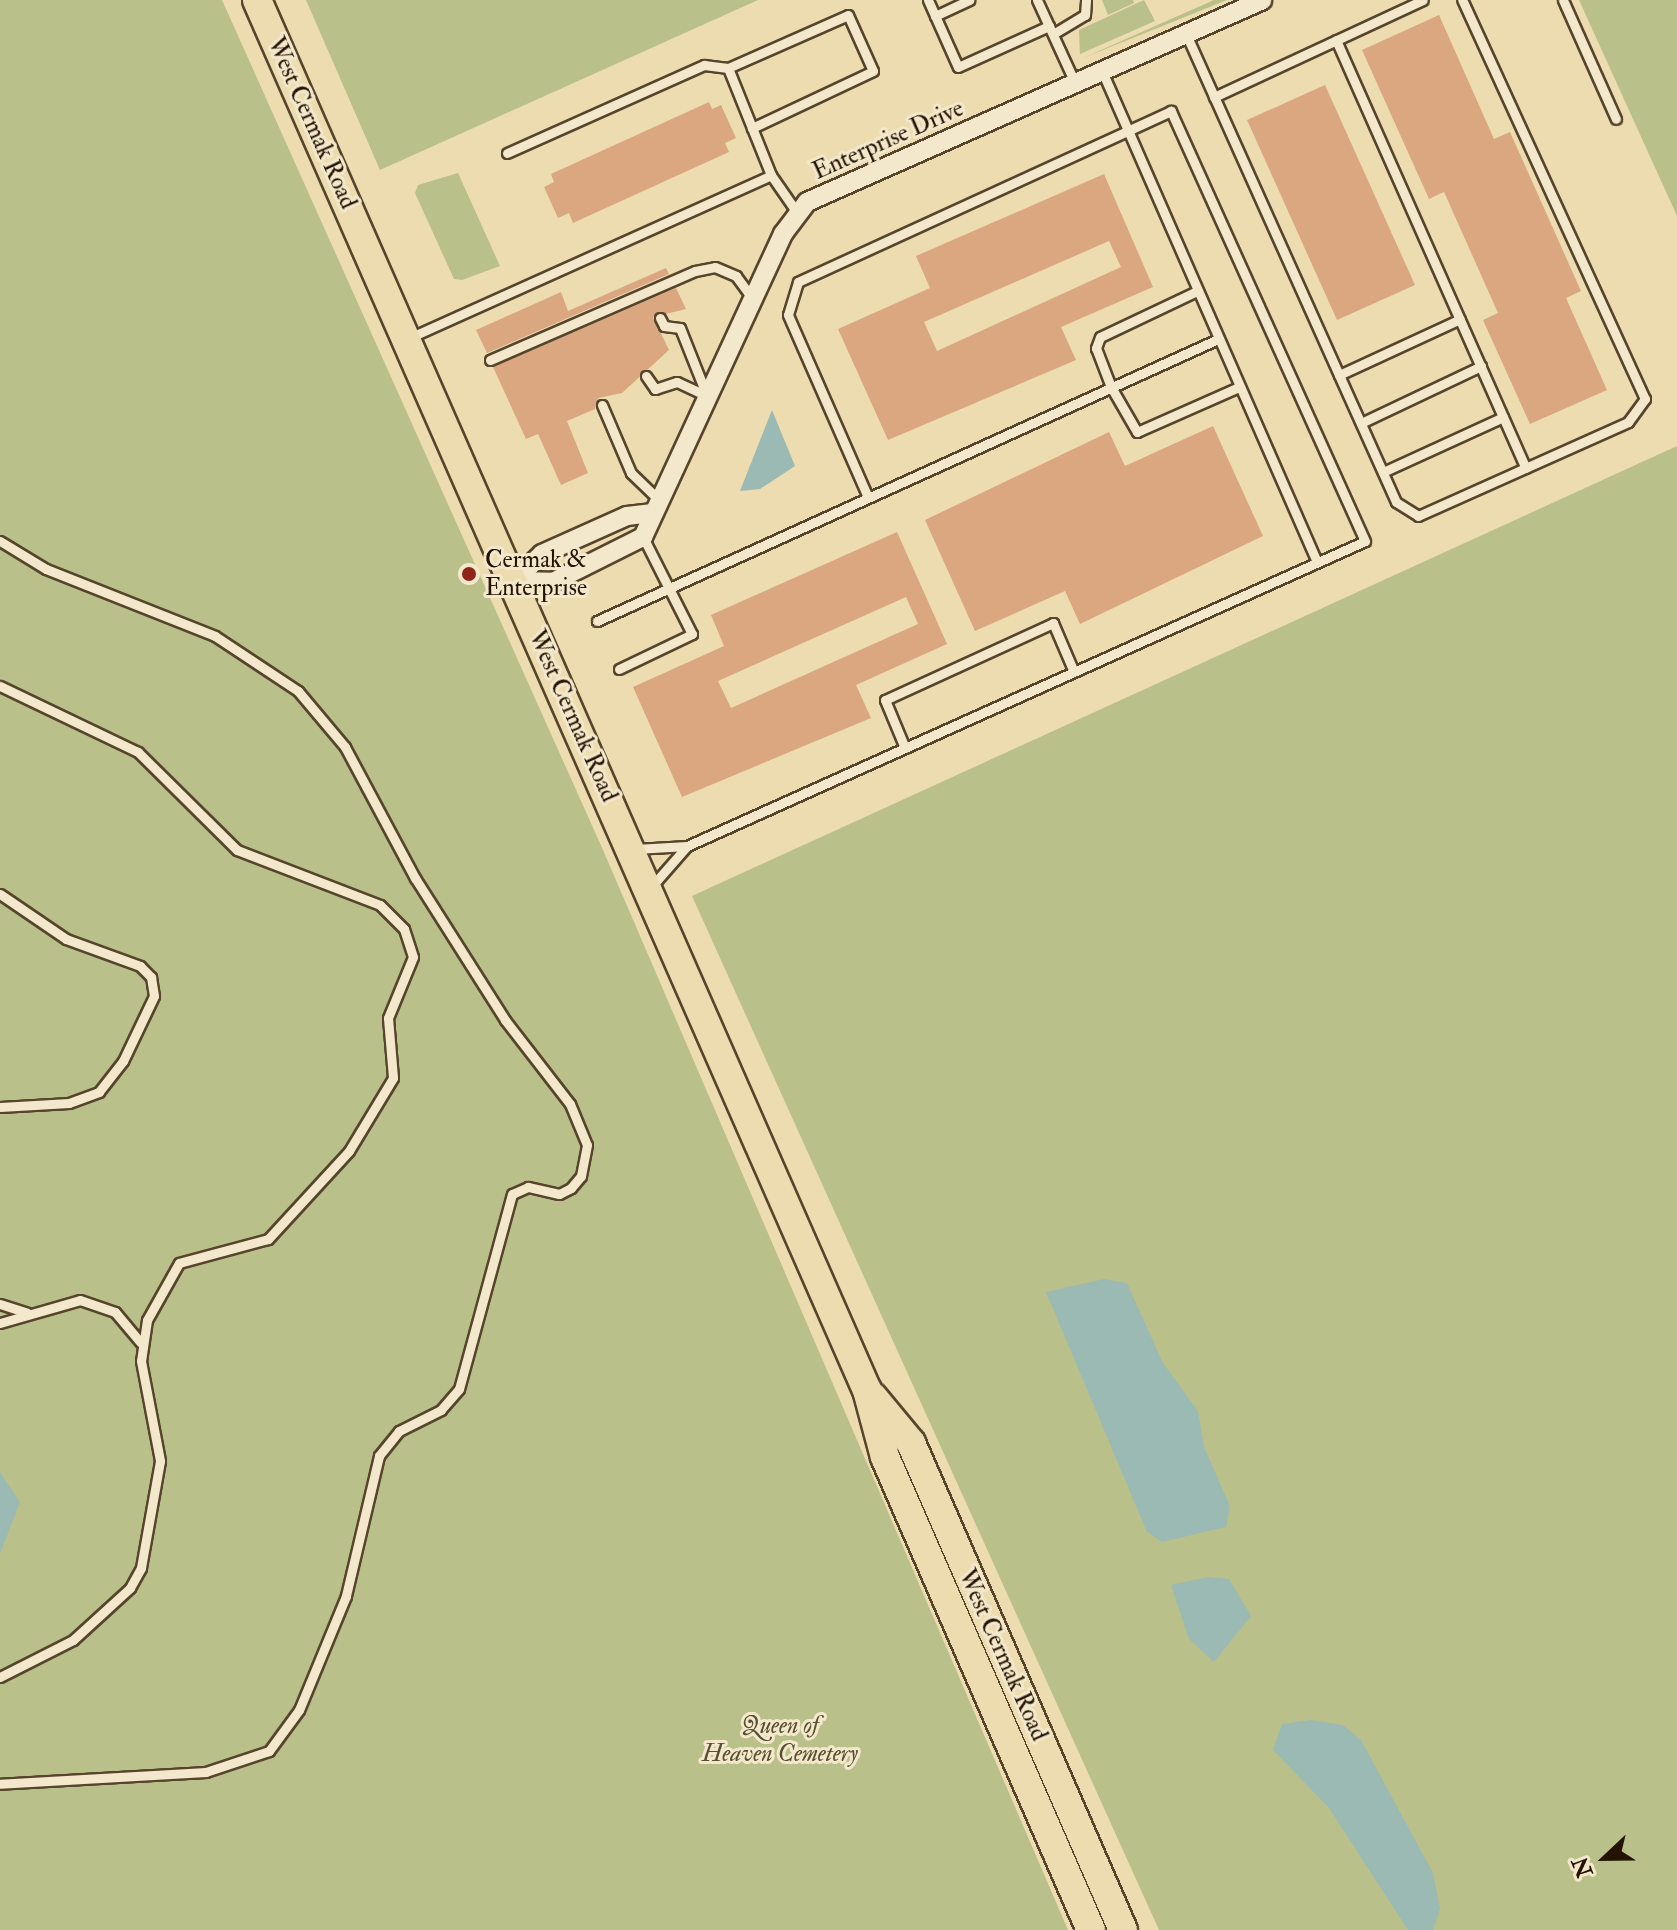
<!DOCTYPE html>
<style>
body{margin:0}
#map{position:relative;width:1677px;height:1930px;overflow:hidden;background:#ecdcb0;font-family:"IM FELL Double Pica",serif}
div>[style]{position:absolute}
.green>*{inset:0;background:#b9c08a}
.water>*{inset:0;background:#9bbab4}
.building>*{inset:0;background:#dba781}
.roads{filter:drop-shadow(2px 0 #56452c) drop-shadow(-2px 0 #56452c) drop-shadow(0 2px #56452c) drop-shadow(0 -2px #56452c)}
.service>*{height:9px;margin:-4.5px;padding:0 4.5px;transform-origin:4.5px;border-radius:4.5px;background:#f3e8cc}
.minor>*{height:18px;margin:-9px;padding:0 9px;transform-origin:9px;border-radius:9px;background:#f3e8cc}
.primary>*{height:28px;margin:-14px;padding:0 14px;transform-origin:14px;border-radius:14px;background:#ecdcb0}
.dots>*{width:22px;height:22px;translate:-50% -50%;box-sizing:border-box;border:4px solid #f3e8cc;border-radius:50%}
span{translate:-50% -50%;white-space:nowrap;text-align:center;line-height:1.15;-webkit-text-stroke:6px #f3e8cc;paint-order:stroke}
.street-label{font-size:24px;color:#241300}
.poi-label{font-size:24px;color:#241300}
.left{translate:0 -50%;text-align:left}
.park-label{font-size:24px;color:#585030;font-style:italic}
.north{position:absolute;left:1565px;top:1818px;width:80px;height:80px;-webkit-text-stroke:6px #f3e8cc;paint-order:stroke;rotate:248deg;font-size:22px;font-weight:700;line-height:32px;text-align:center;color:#241300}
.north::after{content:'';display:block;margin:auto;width:28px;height:36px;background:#241300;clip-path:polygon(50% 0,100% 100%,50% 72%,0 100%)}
</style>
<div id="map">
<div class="green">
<div style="clip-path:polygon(0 0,222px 0,603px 850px,1068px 1930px,0 1930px)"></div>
<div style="clip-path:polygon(306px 0,758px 0,380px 170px)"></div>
<div style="clip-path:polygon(1102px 0,1133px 0,1134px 3px,1108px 15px)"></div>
<div style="clip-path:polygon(1144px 0,1155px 21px,1080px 54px,1079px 30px)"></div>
<div style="clip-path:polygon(1214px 0,1227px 0,1083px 58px)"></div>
<div style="clip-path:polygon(1579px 0,1677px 0,1677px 216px)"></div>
<div style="clip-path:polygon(458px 173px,500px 266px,462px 280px,454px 279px,415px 193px,418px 185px)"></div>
<div style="clip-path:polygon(1677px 446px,1677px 1930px,1159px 1930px,692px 896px)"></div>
</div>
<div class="water">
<div style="clip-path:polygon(772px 410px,795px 466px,760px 489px,740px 491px)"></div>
<div style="clip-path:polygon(1104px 1279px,1127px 1283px,1163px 1363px,1198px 1411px,1204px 1447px,1230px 1506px,1226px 1527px,1162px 1542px,1147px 1532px,1046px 1292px)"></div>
<div style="clip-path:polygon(0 1472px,20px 1502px,0 1554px)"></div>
<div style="clip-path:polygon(1208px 1577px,1229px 1579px,1251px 1616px,1214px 1662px,1189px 1639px,1171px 1585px)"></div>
<div style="clip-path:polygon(1311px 1720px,1343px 1725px,1361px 1740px,1433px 1873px,1440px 1909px,1433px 1930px,1408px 1930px,1329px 1808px,1273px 1750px,1282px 1724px)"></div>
</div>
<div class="building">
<div style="clip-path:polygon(1439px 15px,1494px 139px,1510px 132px,1581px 291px,1566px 298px,1607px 390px,1530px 424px,1483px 320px,1498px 313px,1444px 192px,1429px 199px,1362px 50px)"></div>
<div style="clip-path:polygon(1325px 85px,1415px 285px,1337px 320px,1247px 120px)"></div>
<div style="clip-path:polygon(709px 102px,712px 109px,721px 105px,736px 138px,725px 143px,729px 152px,573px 223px,569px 213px,558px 218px,544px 187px,554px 182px,551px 174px)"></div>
<div style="clip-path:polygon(evenodd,1104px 174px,1153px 287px,1061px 327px,1076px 360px,888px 440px,838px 329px,930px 288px,916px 256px,1104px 174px,1109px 241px,1121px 267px,937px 351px,924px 322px,1109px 241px)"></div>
<div style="clip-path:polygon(666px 268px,669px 274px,487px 353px,476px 330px,561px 292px,568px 311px)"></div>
<div style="clip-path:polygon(676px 288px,686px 309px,653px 317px,669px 350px,622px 393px,598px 398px,595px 409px,567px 421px,588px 473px,561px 485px,538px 434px,526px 439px,493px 367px)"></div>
<div style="clip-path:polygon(1213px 426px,1263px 536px,1080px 624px,1065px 591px,975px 631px,925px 520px,1109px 432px,1125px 466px)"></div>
<div style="clip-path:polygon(evenodd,897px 532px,947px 644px,856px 685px,871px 718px,682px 797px,633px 687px,724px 646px,711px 615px,897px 532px,906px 597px,918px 624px,731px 708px,718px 681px,906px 597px)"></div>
</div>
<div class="roads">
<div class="service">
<div style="left:928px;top:0;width:73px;rotate:65.9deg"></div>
<div style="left:958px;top:67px;width:100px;rotate:-24.3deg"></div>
<div style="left:1037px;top:0;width:91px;rotate:65.4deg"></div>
<div style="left:1563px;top:0;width:130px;rotate:66deg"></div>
<div style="left:935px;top:16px;width:38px;rotate:-25deg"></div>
<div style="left:1053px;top:34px;width:37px;rotate:-31deg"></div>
<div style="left:1085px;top:15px;width:15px;rotate:-86deg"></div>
<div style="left:1186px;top:34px;width:513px;rotate:65.83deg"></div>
<div style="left:1396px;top:502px;width:26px;rotate:32deg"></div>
<div style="left:1418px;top:516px;width:230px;rotate:-24.1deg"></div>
<div style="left:1628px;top:422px;width:29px;rotate:-54deg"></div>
<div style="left:1645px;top:399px;width:439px;rotate:-114.6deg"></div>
<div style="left:1336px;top:40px;width:468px;rotate:66.1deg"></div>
<div style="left:728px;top:68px;width:115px;rotate:68.1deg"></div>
<div style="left:771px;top:175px;width:47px;rotate:55.3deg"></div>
<div style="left:1102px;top:71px;width:536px;rotate:66.35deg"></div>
<div style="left:1214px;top:97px;width:230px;rotate:-24.9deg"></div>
<div style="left:507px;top:153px;width:216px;rotate:-24.1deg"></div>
<div style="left:704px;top:65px;width:24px;rotate:7deg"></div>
<div style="left:728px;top:68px;width:131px;rotate:-23.8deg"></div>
<div style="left:848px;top:15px;width:61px;rotate:65.9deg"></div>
<div style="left:873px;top:71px;width:134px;rotate:154.8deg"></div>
<div style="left:1197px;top:291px;width:107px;rotate:154.6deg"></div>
<div style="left:1100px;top:337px;width:12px;rotate:110deg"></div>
<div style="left:1096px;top:348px;width:42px;rotate:69deg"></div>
<div style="left:1111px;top:387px;width:52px;rotate:60deg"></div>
<div style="left:1137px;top:432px;width:111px;rotate:-23.8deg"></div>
<div style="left:660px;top:318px;width:9px;rotate:63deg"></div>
<div style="left:664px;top:326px;width:16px;rotate:7deg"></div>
<div style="left:680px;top:328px;width:73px;rotate:68.3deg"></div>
<div style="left:409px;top:338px;width:397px;rotate:-24.2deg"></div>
<div style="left:490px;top:360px;width:223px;rotate:-23.5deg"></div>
<div style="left:695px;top:271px;width:20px;rotate:-11deg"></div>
<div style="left:715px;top:267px;width:23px;rotate:23deg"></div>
<div style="left:736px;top:276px;width:29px;rotate:54deg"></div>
<div style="left:1339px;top:375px;width:133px;rotate:-24.8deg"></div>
<div style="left:646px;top:376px;width:16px;rotate:55deg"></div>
<div style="left:655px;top:389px;width:23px;rotate:-18deg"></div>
<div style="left:677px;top:382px;width:33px;rotate:25deg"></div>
<div style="left:602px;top:405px;width:74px;rotate:66.9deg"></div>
<div style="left:631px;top:473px;width:39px;rotate:44deg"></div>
<div style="left:1361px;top:423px;width:133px;rotate:-25.4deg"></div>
<div style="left:1383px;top:472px;width:132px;rotate:-24.6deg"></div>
<div style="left:0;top:541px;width:54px;rotate:31.3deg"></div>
<div style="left:46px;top:569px;width:182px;rotate:21.6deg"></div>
<div style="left:215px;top:636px;width:100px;rotate:33.5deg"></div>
<div style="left:298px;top:691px;width:73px;rotate:50deg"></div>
<div style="left:345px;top:747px;width:149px;rotate:61.9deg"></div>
<div style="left:415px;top:878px;width:168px;rotate:57.6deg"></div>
<div style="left:505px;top:1020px;width:106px;rotate:52.3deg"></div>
<div style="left:570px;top:1104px;width:44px;rotate:67.5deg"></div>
<div style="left:587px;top:1145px;width:32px;rotate:101deg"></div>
<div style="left:581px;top:1176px;width:16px;rotate:130deg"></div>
<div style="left:571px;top:1188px;width:13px;rotate:153deg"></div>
<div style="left:559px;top:1194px;width:32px;rotate:-167deg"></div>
<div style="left:528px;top:1187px;width:17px;rotate:156deg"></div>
<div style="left:512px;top:1194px;width:202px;rotate:105.2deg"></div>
<div style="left:459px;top:1389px;width:28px;rotate:131deg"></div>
<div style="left:441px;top:1410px;width:47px;rotate:153.4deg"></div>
<div style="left:399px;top:1431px;width:32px;rotate:129deg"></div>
<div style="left:379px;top:1456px;width:144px;rotate:103.3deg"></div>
<div style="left:346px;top:1596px;width:123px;rotate:112.4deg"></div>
<div style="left:299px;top:1710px;width:51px;rotate:126.2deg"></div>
<div style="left:269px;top:1751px;width:66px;rotate:161.6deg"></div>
<div style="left:206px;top:1772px;width:206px;rotate:176.7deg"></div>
<div style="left:597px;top:621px;width:682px;rotate:-24.42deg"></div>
<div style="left:619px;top:669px;width:81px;rotate:-25.6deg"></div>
<div style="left:692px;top:634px;width:109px;rotate:-116.8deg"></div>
<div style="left:0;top:686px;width:153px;rotate:25.6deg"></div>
<div style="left:138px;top:752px;width:139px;rotate:44.7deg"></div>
<div style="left:237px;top:850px;width:153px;rotate:21deg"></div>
<div style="left:380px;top:905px;width:34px;rotate:45deg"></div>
<div style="left:404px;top:929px;width:29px;rotate:72deg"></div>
<div style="left:413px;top:957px;width:66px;rotate:112.3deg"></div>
<div style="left:388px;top:1018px;width:60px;rotate:85.2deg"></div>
<div style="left:393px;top:1078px;width:85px;rotate:121.1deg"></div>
<div style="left:349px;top:1151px;width:120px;rotate:132.6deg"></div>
<div style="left:268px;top:1239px;width:92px;rotate:164.9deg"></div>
<div style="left:179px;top:1263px;width:65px;rotate:119.3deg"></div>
<div style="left:147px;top:1320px;width:41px;rotate:98.3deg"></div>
<div style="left:141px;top:1361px;width:102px;rotate:79.2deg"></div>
<div style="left:160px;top:1461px;width:109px;rotate:100.1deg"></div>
<div style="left:141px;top:1568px;width:23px;rotate:119deg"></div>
<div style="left:130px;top:1588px;width:77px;rotate:137.6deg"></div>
<div style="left:73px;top:1640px;width:82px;rotate:153.1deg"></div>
<div style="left:905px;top:748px;width:52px;rotate:-112.6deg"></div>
<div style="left:885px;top:700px;width:185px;rotate:-24.6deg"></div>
<div style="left:1053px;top:623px;width:53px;rotate:66.8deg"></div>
<div style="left:635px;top:849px;width:52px;rotate:-3.3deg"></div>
<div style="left:652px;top:886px;width:53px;rotate:-48.8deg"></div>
<div style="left:687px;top:846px;width:743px;rotate:-24.22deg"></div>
<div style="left:1365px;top:541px;width:472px;rotate:-114.3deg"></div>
<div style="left:1171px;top:111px;width:410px;rotate:155.4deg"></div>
<div style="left:798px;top:282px;width:34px;rotate:107deg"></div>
<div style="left:788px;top:315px;width:199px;rotate:66.3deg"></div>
<div style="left:0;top:894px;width:80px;rotate:34.3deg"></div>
<div style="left:66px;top:939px;width:79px;rotate:20deg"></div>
<div style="left:140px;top:966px;width:16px;rotate:45deg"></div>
<div style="left:151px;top:977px;width:19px;rotate:81deg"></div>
<div style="left:154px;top:996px;width:72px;rotate:115.5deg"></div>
<div style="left:123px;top:1061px;width:39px;rotate:128deg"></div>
<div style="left:99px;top:1092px;width:32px;rotate:160deg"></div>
<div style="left:69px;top:1103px;width:69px;rotate:176.7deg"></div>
<div style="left:0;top:1304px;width:28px;rotate:18deg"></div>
<div style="left:0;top:1323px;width:83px;rotate:-16deg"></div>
<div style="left:80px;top:1300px;width:37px;rotate:19deg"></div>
<div style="left:115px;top:1312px;width:40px;rotate:50deg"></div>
</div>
<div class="minor">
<div style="left:514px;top:581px;width:39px;rotate:1deg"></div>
<div style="left:553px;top:582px;width:101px;rotate:-26.6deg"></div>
<div style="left:643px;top:537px;width:334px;rotate:-65.2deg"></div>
<div style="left:783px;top:234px;width:40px;rotate:-53deg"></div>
<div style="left:807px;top:202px;width:498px;rotate:-23.9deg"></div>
<div style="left:514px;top:581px;width:39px;rotate:-44deg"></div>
<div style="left:542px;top:554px;width:93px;rotate:-24.1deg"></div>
<div style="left:627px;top:516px;width:26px;rotate:-7deg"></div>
</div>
<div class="primary">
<div style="left:257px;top:0;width:1518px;rotate:66.31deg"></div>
<div style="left:867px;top:1390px;width:69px;rotate:75deg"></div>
<div style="left:885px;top:1457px;width:516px;rotate:66.47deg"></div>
<div style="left:873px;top:1397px;width:60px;rotate:50.4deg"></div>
<div style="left:911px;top:1443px;width:531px;rotate:66.48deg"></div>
</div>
</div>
<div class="dots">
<div style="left:469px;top:574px;background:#8f2418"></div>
</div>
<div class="street-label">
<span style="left:312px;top:123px;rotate:66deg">West Cermak Road</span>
<span style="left:888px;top:140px;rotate:-24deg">Enterprise Drive</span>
<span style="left:573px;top:716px;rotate:66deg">West Cermak Road</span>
<span style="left:1003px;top:1655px;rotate:66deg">West Cermak Road</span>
</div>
<div class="poi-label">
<span class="left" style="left:485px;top:574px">Cermak &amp;<br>Enterprise</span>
</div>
<div class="park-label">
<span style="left:780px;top:1740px">Queen of<br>Heaven Cemetery</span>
</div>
<div class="north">N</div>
</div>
